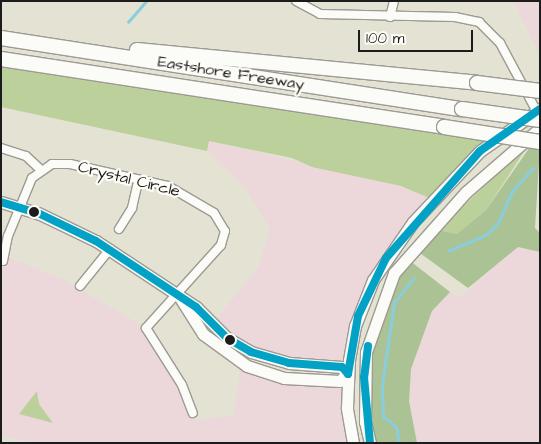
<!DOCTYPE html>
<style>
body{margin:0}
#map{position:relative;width:541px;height:444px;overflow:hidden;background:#e4e2d3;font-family:"Architects Daughter",sans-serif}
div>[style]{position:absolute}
.built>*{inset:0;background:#ecd8db}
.green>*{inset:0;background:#bbd09b}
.forest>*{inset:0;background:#aac294}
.stream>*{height:2.5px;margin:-1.25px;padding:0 1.25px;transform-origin:1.25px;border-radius:1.25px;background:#8acede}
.roads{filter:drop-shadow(1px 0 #9c9a92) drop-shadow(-1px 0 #9c9a92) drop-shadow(0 1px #9c9a92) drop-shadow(0 -1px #9c9a92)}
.street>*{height:8px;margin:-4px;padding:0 4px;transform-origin:4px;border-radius:4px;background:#fbfbf8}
.secondary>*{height:11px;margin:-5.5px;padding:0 5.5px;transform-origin:5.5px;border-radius:5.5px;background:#fbfbf8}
.highway>*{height:14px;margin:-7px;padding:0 7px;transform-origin:7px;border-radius:7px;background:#fbfbf8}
.bridges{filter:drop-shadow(1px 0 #9c9a92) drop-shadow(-1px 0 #9c9a92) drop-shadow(0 1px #9c9a92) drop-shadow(0 -1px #9c9a92)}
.highway-bridge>*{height:14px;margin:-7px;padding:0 7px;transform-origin:7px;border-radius:7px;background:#fbfbf8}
.bus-1>*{height:8px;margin:-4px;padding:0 4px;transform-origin:4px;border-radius:4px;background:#01a2c5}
.dots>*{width:14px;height:14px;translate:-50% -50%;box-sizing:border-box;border:2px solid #fdfcf7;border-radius:50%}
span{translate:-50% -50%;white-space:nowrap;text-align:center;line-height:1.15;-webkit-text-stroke:4.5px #fdfcf7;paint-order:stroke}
.street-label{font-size:16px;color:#1c1c1c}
.frame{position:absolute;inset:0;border:2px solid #1c1c1c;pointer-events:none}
.scale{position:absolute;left:358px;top:30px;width:115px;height:22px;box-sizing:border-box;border:2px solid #1c1c1c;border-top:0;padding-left:6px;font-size:15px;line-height:18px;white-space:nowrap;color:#1c1c1c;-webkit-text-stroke:4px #fdfcf7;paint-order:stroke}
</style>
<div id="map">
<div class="built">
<div style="clip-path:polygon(514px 1px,540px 1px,540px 56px)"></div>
<div style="clip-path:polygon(209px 141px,401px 186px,434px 200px,373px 280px,349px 367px,272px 360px,212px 324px,258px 268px,270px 229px,244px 186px,207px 151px)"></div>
<div style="clip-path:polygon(518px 247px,540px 252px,540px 443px,417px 443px,409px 401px,411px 369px,432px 311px,450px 292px,459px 298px)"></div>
<div style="clip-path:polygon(3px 255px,64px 280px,146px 328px,196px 421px,234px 415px,241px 363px,261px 371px,348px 381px,353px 443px,31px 443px,1px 436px)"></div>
</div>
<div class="green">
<div style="clip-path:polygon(1px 59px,499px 135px,434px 200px,401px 186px,312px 167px,292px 158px,209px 141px,207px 151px,1px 107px)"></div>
<div style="clip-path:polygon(529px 144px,486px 210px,457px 234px,438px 230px)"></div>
<div style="clip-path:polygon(37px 391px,39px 404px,53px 423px,19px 414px)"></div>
</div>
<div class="forest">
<div style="clip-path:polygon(532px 144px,540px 146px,535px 228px,540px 233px,540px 252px,518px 247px,468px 288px,413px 248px,438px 230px,457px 234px,486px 210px)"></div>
<div style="clip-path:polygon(405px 257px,450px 292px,432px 311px,411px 369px,409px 401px,417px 443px,370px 443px,366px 352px)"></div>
</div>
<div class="stream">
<div style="left:128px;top:22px;width:28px;rotate:-49deg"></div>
<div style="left:448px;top:251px;width:41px;rotate:-22.8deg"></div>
<div style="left:486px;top:235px;width:17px;rotate:-45deg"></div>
<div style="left:498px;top:223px;width:36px;rotate:-66deg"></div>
<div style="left:513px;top:190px;width:30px;rotate:-48deg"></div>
<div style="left:399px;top:443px;width:16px;rotate:-101deg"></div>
<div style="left:396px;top:427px;width:16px;rotate:-142deg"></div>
<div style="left:383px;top:417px;width:32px;rotate:-92deg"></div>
<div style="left:382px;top:385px;width:83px;rotate:-81.7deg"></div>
<div style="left:394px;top:303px;width:31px;rotate:-52deg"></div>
</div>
<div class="roads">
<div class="street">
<div style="left:296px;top:1px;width:27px;rotate:28deg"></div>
<div style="left:320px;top:14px;width:135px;rotate:1.3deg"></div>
<div style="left:455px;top:17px;width:25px;rotate:12deg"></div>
<div style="left:479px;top:22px;width:30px;rotate:45deg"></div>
<div style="left:500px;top:43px;width:81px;rotate:61.8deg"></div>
<div style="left:390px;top:17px;width:16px;rotate:-76deg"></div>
<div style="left:1px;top:148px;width:26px;rotate:18deg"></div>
<div style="left:26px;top:156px;width:19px;rotate:43deg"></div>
<div style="left:119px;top:229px;width:25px;rotate:-58deg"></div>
<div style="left:132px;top:208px;width:28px;rotate:-77deg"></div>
<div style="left:3px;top:261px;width:25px;rotate:-79deg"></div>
<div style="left:8px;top:236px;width:63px;rotate:-67.5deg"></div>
<div style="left:32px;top:178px;width:24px;rotate:-35deg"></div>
<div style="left:52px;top:164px;width:18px"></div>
<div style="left:70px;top:164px;width:100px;rotate:12.7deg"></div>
<div style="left:168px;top:186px;width:53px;rotate:30.4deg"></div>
<div style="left:214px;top:213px;width:21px;rotate:59deg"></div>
<div style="left:225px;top:231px;width:15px;rotate:106deg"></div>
<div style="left:221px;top:245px;width:112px;rotate:132.1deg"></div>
<div style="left:146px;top:328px;width:67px;rotate:57.7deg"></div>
<div style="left:182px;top:385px;width:30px;rotate:69deg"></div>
<div style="left:80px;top:286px;width:48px;rotate:-51deg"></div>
</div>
<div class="secondary">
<div style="left:1px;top:202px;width:39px;rotate:17deg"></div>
<div style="left:38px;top:213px;width:64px;rotate:25.8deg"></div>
<div style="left:96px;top:241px;width:120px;rotate:33.4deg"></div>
<div style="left:196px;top:307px;width:44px;rotate:45deg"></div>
<div style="left:227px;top:338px;width:28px;rotate:30deg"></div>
<div style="left:251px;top:352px;width:40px;rotate:16deg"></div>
<div style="left:289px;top:363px;width:53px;rotate:4.3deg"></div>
<div style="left:342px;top:367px;width:8px;rotate:60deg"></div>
<div style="left:179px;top:296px;width:45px;rotate:57.7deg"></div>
<div style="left:203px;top:334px;width:54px;rotate:36deg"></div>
<div style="left:247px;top:366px;width:39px;rotate:18deg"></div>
<div style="left:284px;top:378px;width:56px;rotate:3.1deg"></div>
<div style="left:340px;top:381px;width:9px;rotate:-49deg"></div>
<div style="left:353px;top:443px;width:36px;rotate:-100deg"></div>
<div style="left:347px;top:408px;width:48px;rotate:-87.6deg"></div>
<div style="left:349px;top:360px;width:35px;rotate:-80deg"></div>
<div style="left:355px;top:326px;width:49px;rotate:-68.6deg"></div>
<div style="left:373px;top:280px;width:70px;rotate:-55.4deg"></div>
<div style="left:413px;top:222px;width:98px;rotate:-46.7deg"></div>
<div style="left:480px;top:151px;width:73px;rotate:-35deg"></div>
<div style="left:370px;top:443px;width:22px;rotate:-103deg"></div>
<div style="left:365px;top:422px;width:70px;rotate:-89.2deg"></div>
<div style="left:366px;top:352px;width:84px;rotate:-70.5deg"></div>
<div style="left:394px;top:273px;width:108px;rotate:-48.4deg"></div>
<div style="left:466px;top:192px;width:98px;rotate:-40.9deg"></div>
</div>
<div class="highway">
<div style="left:1px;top:38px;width:466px;rotate:8.8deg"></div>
<div style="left:137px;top:50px;width:342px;rotate:5.5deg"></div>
<div style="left:1px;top:59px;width:448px;rotate:8.7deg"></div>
</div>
</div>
<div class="bridges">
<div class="highway-bridge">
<div style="left:477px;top:83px;width:64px;rotate:7.2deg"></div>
<div style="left:462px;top:109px;width:79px;rotate:8deg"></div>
<div style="left:444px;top:127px;width:97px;rotate:8.9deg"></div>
</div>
</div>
<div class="bus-1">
<div style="left:1px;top:202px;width:39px;rotate:17deg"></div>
<div style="left:38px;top:213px;width:64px;rotate:25.8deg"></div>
<div style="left:96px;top:241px;width:120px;rotate:33.4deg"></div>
<div style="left:196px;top:307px;width:44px;rotate:45deg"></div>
<div style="left:227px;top:338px;width:28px;rotate:30deg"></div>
<div style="left:251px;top:352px;width:40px;rotate:16deg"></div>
<div style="left:289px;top:363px;width:53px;rotate:4.3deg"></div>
<div style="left:342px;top:367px;width:9px;rotate:49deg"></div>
<div style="left:348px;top:374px;width:59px;rotate:-80.2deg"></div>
<div style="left:358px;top:316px;width:64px;rotate:-64.2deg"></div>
<div style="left:386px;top:258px;width:142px;rotate:-48.7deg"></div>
<div style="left:480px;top:151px;width:73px;rotate:-35deg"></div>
<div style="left:368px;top:346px;width:31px;rotate:97deg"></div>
<div style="left:364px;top:377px;width:66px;rotate:84.8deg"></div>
</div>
<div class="dots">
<div style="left:34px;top:212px;background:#1c1c1c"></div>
<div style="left:230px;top:340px;background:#1c1c1c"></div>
</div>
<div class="street-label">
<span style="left:231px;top:73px;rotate:9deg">Eastshore Freeway</span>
<span style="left:129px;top:179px;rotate:14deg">Crystal Circle</span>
</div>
<div class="frame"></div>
<div class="scale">100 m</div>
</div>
